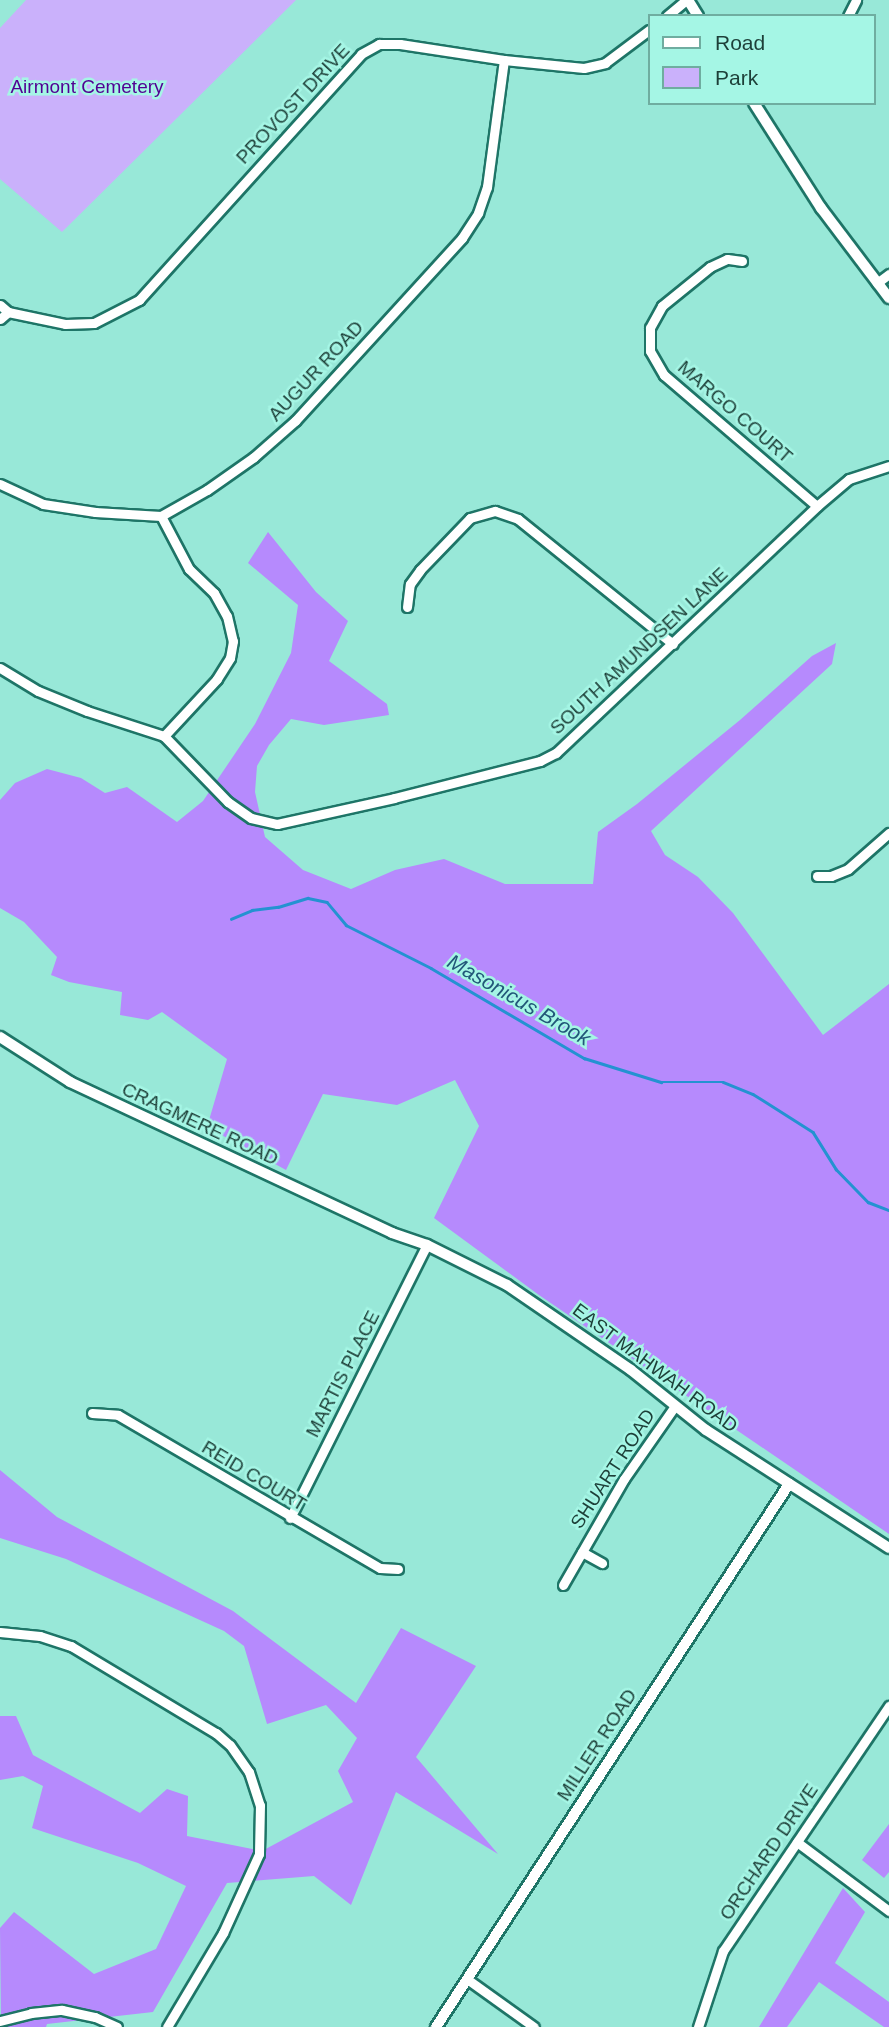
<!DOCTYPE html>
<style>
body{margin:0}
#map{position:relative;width:889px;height:2027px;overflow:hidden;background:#98e8d8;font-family:Helvetica,sans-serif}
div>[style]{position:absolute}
.green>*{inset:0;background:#cab1fb}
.forest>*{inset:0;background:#b68afd}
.stream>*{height:2.5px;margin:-1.25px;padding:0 1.25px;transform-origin:1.25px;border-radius:1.25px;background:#2492d1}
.roads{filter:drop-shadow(2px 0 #1e7567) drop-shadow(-2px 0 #1e7567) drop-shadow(0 2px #1e7567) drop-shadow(0 -2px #1e7567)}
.minor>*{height:9px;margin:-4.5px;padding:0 4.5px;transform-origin:4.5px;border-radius:4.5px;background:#fff}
.tertiary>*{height:10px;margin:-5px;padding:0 5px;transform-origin:5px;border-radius:5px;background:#fff}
span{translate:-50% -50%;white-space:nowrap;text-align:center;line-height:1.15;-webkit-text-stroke:5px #a5f6e5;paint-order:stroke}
.park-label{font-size:19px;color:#520093}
.street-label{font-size:19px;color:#1d3f38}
.water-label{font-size:21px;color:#225779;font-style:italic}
.legend{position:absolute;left:648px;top:14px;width:228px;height:91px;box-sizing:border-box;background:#a5f6e5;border:2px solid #6fada0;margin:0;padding:9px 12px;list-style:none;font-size:21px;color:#1d3f38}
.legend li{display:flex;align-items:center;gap:14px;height:35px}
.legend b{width:35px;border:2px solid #6fada0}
</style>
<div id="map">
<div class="green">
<div style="clip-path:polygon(26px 0,296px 0,62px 232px,0 179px,0 28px)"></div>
</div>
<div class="forest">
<div style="clip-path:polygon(268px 532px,316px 592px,348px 621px,329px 661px,387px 704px,389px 715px,324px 725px,291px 719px,269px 745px,257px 766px,255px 792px,265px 837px,303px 870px,351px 889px,395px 870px,444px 859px,505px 884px,593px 884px,598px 832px,637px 804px,740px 720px,812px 656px,836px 643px,832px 664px,651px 831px,665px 855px,698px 877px,733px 913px,823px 1035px,889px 984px,889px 1534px,539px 1295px,434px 1218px,479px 1126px,455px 1080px,397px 1105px,323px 1094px,286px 1170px,207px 1127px,227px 1059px,162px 1012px,148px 1020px,120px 1015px,122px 992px,69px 982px,51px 975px,57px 957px,24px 922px,0 908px,0 800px,15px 783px,47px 769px,81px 778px,105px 793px,127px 787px,177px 822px,203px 801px,255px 724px,291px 653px,298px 605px,248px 563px)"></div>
<div style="clip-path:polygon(0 1470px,57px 1517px,233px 1611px,356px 1703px,401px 1628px,476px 1666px,416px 1757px,498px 1854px,396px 1792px,351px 1905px,314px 1876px,227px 1883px,153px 2012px,47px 2024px,46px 2027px,1px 2027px,0 1928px,14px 1912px,94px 1974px,156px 1949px,186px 1886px,138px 1863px,32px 1828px,43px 1786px,23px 1776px,0 1780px,0 1716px,16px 1716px,33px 1755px,140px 1813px,167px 1789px,188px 1796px,187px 1836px,262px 1851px,353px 1802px,338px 1771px,357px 1738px,326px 1705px,267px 1724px,244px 1646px,224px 1631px,66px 1559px,0 1538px)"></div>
<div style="clip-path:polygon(889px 1824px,889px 1872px,884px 1878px,862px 1860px)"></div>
<div style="clip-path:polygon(843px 1888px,865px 1912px,835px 1963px,889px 2002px,889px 2027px,884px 2027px,819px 1982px,787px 2027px,759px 2027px)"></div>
</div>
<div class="stream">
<div style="left:231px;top:919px;width:23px;rotate:-23deg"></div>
<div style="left:252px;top:910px;width:26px;rotate:-7deg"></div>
<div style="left:278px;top:907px;width:31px;rotate:-17deg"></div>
<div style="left:308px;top:898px;width:19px;rotate:12deg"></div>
<div style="left:327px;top:902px;width:30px;rotate:50deg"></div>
<div style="left:346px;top:925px;width:95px;rotate:26.8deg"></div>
<div style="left:431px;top:968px;width:178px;rotate:30.5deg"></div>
<div style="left:584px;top:1058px;width:81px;rotate:17.3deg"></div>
<div style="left:661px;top:1082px;width:62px"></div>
<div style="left:723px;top:1082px;width:32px;rotate:22deg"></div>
<div style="left:753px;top:1094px;width:71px;rotate:32.3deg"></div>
<div style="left:813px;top:1132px;width:44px;rotate:58.1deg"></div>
<div style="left:836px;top:1169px;width:46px;rotate:45.9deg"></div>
<div style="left:868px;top:1202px;width:22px;rotate:21deg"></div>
</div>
<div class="roads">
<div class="minor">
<div style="left:667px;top:16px;width:25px;rotate:-40deg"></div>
<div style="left:848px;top:16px;width:18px;rotate:-63deg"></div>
<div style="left:742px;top:261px;width:15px;rotate:-172deg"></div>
<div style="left:727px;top:259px;width:19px;rotate:155deg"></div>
<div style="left:710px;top:267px;width:62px;rotate:140.9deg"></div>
<div style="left:662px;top:306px;width:25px;rotate:119deg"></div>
<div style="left:650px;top:328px;width:23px;rotate:90deg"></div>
<div style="left:650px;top:351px;width:28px;rotate:60deg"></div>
<div style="left:664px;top:375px;width:201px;rotate:40.6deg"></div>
<div style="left:877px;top:283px;width:15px;rotate:-37deg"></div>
<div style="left:0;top:305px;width:11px;rotate:41deg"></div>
<div style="left:8px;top:312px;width:58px;rotate:11.9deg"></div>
<div style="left:65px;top:324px;width:29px;rotate:-2deg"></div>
<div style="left:94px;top:323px;width:51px;rotate:-27.1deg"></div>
<div style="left:139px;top:300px;width:331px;rotate:-47.9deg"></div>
<div style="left:361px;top:54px;width:21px;rotate:-29deg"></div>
<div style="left:379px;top:44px;width:21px"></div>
<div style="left:400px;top:44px;width:105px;rotate:8.7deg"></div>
<div style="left:504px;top:60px;width:80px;rotate:5.7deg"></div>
<div style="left:584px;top:68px;width:22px;rotate:-13deg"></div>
<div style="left:605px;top:63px;width:55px;rotate:-36.9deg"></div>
<div style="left:0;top:319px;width:11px;rotate:-41deg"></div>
<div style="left:0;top:484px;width:47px;rotate:24.9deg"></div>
<div style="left:43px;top:504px;width:53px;rotate:8.7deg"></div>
<div style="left:95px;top:512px;width:66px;rotate:3.5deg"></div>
<div style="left:161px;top:516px;width:53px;rotate:-29.5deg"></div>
<div style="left:207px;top:490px;width:57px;rotate:-35.1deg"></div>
<div style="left:254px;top:457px;width:55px;rotate:-41.3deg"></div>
<div style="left:295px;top:421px;width:248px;rotate:-47.6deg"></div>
<div style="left:462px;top:238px;width:30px;rotate:-57deg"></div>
<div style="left:478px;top:213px;width:28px;rotate:-71deg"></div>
<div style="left:487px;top:187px;width:128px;rotate:-82.4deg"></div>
<div style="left:161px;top:516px;width:60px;rotate:62.2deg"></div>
<div style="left:189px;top:569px;width:35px;rotate:44deg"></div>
<div style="left:214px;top:593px;width:26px;rotate:61deg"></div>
<div style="left:227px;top:616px;width:26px;rotate:77deg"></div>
<div style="left:233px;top:641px;width:17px;rotate:100deg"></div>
<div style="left:230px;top:658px;width:25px;rotate:122deg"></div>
<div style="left:217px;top:679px;width:78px;rotate:132.9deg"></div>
<div style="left:407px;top:607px;width:23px;rotate:-83deg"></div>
<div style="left:410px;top:584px;width:17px;rotate:-54deg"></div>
<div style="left:420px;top:570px;width:72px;rotate:-46.1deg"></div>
<div style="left:470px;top:518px;width:26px;rotate:-16deg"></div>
<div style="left:495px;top:511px;width:24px;rotate:19deg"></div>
<div style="left:518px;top:519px;width:199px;rotate:38.9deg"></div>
<div style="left:0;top:668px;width:44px;rotate:31.2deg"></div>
<div style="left:38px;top:691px;width:53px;rotate:22.2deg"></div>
<div style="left:87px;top:711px;width:81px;rotate:18deg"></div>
<div style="left:164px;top:736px;width:92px;rotate:45.9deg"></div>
<div style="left:228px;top:802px;width:28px;rotate:35deg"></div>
<div style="left:251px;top:818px;width:27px;rotate:13deg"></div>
<div style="left:277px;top:824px;width:120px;rotate:-12.5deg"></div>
<div style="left:394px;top:798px;width:151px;rotate:-14.2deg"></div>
<div style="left:540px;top:761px;width:18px;rotate:-27deg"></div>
<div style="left:556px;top:753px;width:359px;rotate:-43.4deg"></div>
<div style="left:817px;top:506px;width:42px;rotate:-40.2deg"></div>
<div style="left:849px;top:479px;width:42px;rotate:-18deg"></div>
<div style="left:817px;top:876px;width:14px"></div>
<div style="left:831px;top:876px;width:18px;rotate:-22deg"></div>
<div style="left:848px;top:869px;width:55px;rotate:-41.3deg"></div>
<div style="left:92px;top:1413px;width:26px;rotate:4deg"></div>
<div style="left:118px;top:1415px;width:303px;rotate:30.3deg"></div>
<div style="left:380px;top:1568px;width:18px;rotate:3deg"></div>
<div style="left:290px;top:1518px;width:305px;rotate:-63.4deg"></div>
<div style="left:582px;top:1552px;width:23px;rotate:29deg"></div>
<div style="left:563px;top:1585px;width:122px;rotate:-60.1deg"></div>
<div style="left:624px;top:1479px;width:89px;rotate:-55.1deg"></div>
<div style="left:0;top:1632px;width:40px;rotate:5.7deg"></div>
<div style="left:40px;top:1636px;width:33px;rotate:18deg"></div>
<div style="left:71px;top:1646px;width:169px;rotate:31deg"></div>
<div style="left:216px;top:1733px;width:18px;rotate:41deg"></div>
<div style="left:230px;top:1745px;width:33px;rotate:55deg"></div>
<div style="left:249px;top:1772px;width:35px;rotate:72deg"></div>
<div style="left:260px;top:1805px;width:49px;rotate:91.2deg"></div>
<div style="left:259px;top:1854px;width:87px;rotate:114.5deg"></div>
<div style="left:223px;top:1933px;width:109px;rotate:120.8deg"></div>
<div style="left:797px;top:1842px;width:115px;rotate:36.9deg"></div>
<div style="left:467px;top:1979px;width:82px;rotate:35.6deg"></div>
<div style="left:0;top:2021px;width:32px;rotate:-14deg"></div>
<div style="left:31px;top:2013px;width:31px;rotate:-6deg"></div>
<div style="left:62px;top:2010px;width:34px;rotate:12deg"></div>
<div style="left:95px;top:2017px;width:24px;rotate:24deg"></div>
<div style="left:698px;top:2027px;width:80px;rotate:-71.8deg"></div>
<div style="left:723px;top:1951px;width:296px;rotate:-55.9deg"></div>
</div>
<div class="tertiary">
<div style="left:688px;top:0;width:19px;rotate:58deg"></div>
<div style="left:754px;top:103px;width:125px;rotate:57.5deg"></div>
<div style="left:821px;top:208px;width:113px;rotate:52.9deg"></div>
<div style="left:0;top:1037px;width:83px;rotate:32.7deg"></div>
<div style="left:70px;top:1082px;width:356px;rotate:25.1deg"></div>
<div style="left:392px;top:1233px;width:37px;rotate:19deg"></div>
<div style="left:427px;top:1245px;width:89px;rotate:26.6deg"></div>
<div style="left:507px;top:1285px;width:150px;rotate:34.4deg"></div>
<div style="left:631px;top:1370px;width:96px;rotate:38.7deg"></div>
<div style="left:706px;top:1430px;width:218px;rotate:32.8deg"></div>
<div style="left:436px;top:2027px;width:648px;rotate:-56.97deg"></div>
</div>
</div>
<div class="park-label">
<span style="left:87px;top:87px">Airmont Cemetery</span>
</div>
<div class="street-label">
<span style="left:293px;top:104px;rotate:-47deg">PROVOST DRIVE</span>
<span style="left:316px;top:371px;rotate:-47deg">AUGUR ROAD</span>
<span style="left:735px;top:412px;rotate:41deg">MARGO COURT</span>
<span style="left:639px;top:651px;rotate:-43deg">SOUTH AMUNDSEN LANE</span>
<span style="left:200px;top:1124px;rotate:25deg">CRAGMERE ROAD</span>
<span style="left:655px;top:1368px;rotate:37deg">EAST MAHWAH ROAD</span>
<span style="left:343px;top:1374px;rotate:-63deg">MARTIS PLACE</span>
<span style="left:613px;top:1469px;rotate:-57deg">SHUART ROAD</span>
<span style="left:254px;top:1476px;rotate:31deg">REID COURT</span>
<span style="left:597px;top:1745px;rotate:-57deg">MILLER ROAD</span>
<span style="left:769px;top:1852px;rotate:-56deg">ORCHARD DRIVE</span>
</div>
<div class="water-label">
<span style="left:519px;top:1000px;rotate:30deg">Masonicus Brook</span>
</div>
<ul class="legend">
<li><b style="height:9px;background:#fff"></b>Road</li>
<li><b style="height:19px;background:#cab1fb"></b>Park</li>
</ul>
</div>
